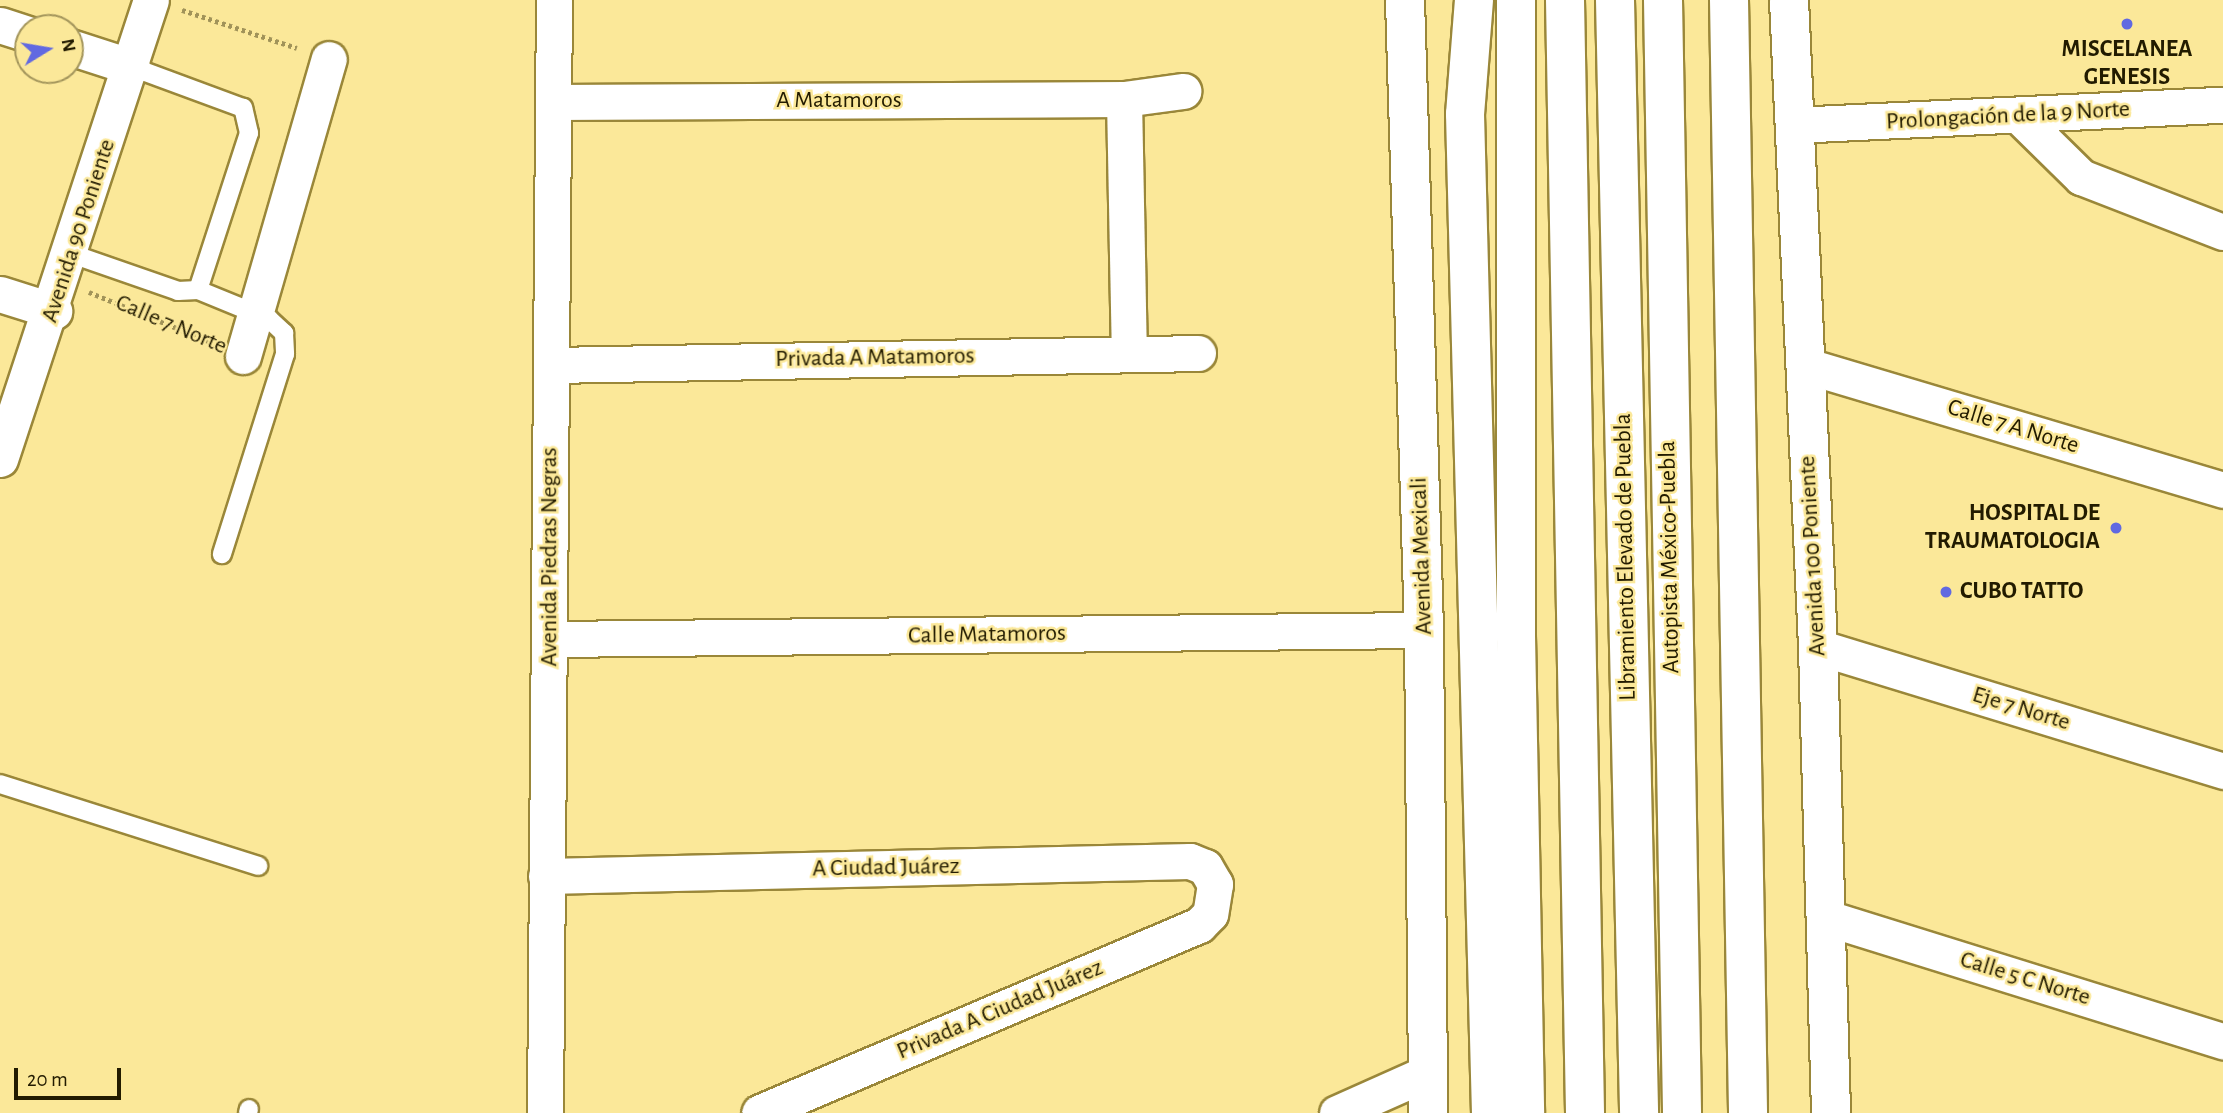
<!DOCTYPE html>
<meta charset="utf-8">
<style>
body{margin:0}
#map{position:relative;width:2223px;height:1113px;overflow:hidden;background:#fbe899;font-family:"Alegreya Sans",sans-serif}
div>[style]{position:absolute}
.path>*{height:4.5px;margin-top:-2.25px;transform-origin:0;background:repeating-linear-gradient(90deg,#a19359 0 3.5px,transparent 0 7px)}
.roads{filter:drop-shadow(2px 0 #9a8739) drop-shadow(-2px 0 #9a8739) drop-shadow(0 2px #9a8739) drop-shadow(0 -2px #9a8739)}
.lane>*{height:18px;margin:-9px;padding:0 9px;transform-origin:9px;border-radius:9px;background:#fff}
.street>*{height:35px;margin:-17.5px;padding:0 17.5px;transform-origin:17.5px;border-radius:17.5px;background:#fff}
.secondary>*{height:38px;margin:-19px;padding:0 19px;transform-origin:19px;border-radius:19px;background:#fff}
.highway>*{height:38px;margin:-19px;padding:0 19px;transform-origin:19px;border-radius:19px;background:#fff}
.dots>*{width:19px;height:19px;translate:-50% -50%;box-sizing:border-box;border:4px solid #fbe899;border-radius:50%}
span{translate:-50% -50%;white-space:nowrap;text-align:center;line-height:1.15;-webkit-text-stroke:5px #fbe899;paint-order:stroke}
.poi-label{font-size:24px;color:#221b00;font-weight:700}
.right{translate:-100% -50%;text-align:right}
.left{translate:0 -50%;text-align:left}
.street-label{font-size:24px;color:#221b00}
.north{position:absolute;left:14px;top:14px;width:70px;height:70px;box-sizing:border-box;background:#fbe899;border:2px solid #a4965c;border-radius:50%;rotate:79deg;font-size:19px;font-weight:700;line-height:28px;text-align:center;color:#221b00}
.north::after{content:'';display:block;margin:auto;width:24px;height:32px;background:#6169e1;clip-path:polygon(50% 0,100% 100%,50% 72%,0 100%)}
.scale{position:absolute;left:14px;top:1068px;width:107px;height:32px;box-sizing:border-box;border:4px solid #221b00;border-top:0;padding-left:9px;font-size:21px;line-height:24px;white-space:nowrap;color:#221b00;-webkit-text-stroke:5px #fbe899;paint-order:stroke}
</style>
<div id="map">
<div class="path">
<div style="left:182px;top:10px;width:121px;rotate:18.3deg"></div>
<div style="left:89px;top:292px;width:132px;rotate:22.3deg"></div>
</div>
<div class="roads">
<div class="lane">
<div style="left:72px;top:254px;width:112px;rotate:19.2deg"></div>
<div style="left:178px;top:291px;width:20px;rotate:-3deg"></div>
<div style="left:198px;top:290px;width:165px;rotate:-72deg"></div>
<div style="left:249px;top:133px;width:26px;rotate:-103deg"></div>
<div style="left:243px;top:108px;width:118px;rotate:-159.7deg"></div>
<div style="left:198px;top:290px;width:77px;rotate:22.2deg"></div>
<div style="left:269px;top:319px;width:21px;rotate:43deg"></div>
<div style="left:284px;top:333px;width:21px;rotate:87deg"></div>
<div style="left:285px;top:354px;width:210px;rotate:107.5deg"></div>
<div style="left:0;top:784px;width:271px;rotate:17.6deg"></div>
<div style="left:248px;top:1113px;width:4px;rotate:-76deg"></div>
</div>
<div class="street">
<div style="left:0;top:25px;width:29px;rotate:18deg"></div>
<div style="left:70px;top:47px;width:65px;rotate:17.9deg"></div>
<div style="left:1124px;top:99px;width:254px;rotate:88.9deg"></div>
<div style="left:554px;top:102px;width:570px;rotate:-0.3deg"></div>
<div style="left:1124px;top:99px;width:60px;rotate:-7.7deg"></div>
<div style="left:2020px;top:117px;width:86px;rotate:44.5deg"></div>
<div style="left:2081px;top:177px;width:152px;rotate:21.2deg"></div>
<div style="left:1793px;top:125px;width:430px;rotate:-2.7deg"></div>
<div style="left:0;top:294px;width:57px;rotate:17.5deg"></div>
<div style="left:243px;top:356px;width:309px;rotate:-73.9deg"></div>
<div style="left:552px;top:365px;width:646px;rotate:-1.06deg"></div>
<div style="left:1804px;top:365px;width:437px;rotate:16.6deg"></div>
<div style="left:0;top:459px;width:483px;rotate:-71.8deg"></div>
<div style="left:550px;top:639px;width:874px;rotate:-0.59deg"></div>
<div style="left:1818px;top:647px;width:424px;rotate:17deg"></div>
<div style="left:546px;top:876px;width:644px;rotate:-1.33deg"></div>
<div style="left:1190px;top:861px;width:16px;rotate:22deg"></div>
<div style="left:1205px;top:867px;width:20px;rotate:60deg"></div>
<div style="left:1215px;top:884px;width:30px;rotate:99deg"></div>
<div style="left:1210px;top:914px;width:16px;rotate:135deg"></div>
<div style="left:1199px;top:925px;width:478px;rotate:156.9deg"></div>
<div style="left:1827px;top:918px;width:415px;rotate:17.3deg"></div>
<div style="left:545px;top:1113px;width:1113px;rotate:-89.54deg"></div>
<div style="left:1337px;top:1113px;width:98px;rotate:-24deg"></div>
</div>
<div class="secondary">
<div style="left:1405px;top:0;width:630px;rotate:88.27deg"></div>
<div style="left:1424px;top:630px;width:483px;rotate:89.5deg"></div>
<div style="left:1789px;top:0;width:648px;rotate:87.43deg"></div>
<div style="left:1818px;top:647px;width:466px;rotate:88.4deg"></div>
</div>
<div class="highway">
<div style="left:1474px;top:0;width:114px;rotate:94.5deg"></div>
<div style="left:1465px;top:114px;width:999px;rotate:88.51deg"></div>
<div style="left:1516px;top:0;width:636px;rotate:90deg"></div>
<div style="left:1516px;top:636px;width:477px;rotate:88.9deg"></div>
<div style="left:1565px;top:0;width:1113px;rotate:88.97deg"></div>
<div style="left:1615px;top:0;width:1113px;rotate:88.76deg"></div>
<div style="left:1663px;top:0;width:1113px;rotate:89.02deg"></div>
<div style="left:1729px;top:0;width:1113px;rotate:89.02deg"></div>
</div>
</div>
<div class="dots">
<div style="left:2127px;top:24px;background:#6169e1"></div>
<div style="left:2116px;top:528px;background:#6169e1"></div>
<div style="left:1946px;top:592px;background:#6169e1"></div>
</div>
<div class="poi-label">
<span style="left:2127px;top:64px">MISCELANEA<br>GENESIS</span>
<span class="right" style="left:2100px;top:528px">HOSPITAL DE<br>TRAUMATOLOGIA</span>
<span class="left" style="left:1960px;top:592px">CUBO TATTO</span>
</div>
<div class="street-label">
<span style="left:839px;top:101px">A Matamoros</span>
<span style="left:2008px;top:116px;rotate:-3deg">Prolongación de la 9 Norte</span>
<span style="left:79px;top:231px;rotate:-72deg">Avenida 90 Poniente</span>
<span style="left:171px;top:325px;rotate:23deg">Calle 7 Norte</span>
<span style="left:875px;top:358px;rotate:-1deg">Privada A Matamoros</span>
<span style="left:2013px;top:427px;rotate:17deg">Calle 7 A Norte</span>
<span style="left:1422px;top:556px;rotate:-92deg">Avenida Mexicali</span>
<span style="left:1813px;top:556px;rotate:-93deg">Avenida 100 Poniente</span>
<span style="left:550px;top:557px;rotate:-90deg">Avenida Piedras Negras</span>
<span style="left:1626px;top:557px;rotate:-91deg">Libramiento Elevado de Puebla</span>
<span style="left:1670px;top:557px;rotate:-91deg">Autopista México-Puebla</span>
<span style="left:987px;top:635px;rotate:-1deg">Calle Matamoros</span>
<span style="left:2021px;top:709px;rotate:17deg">Eje 7 Norte</span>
<span style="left:886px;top:868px;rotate:-1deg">A Ciudad Juárez</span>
<span style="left:2025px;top:979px;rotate:17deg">Calle 5 C Norte</span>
<span style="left:1000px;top:1010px;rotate:-23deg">Privada A Ciudad Juárez</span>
</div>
<div class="north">N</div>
<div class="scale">20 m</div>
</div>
